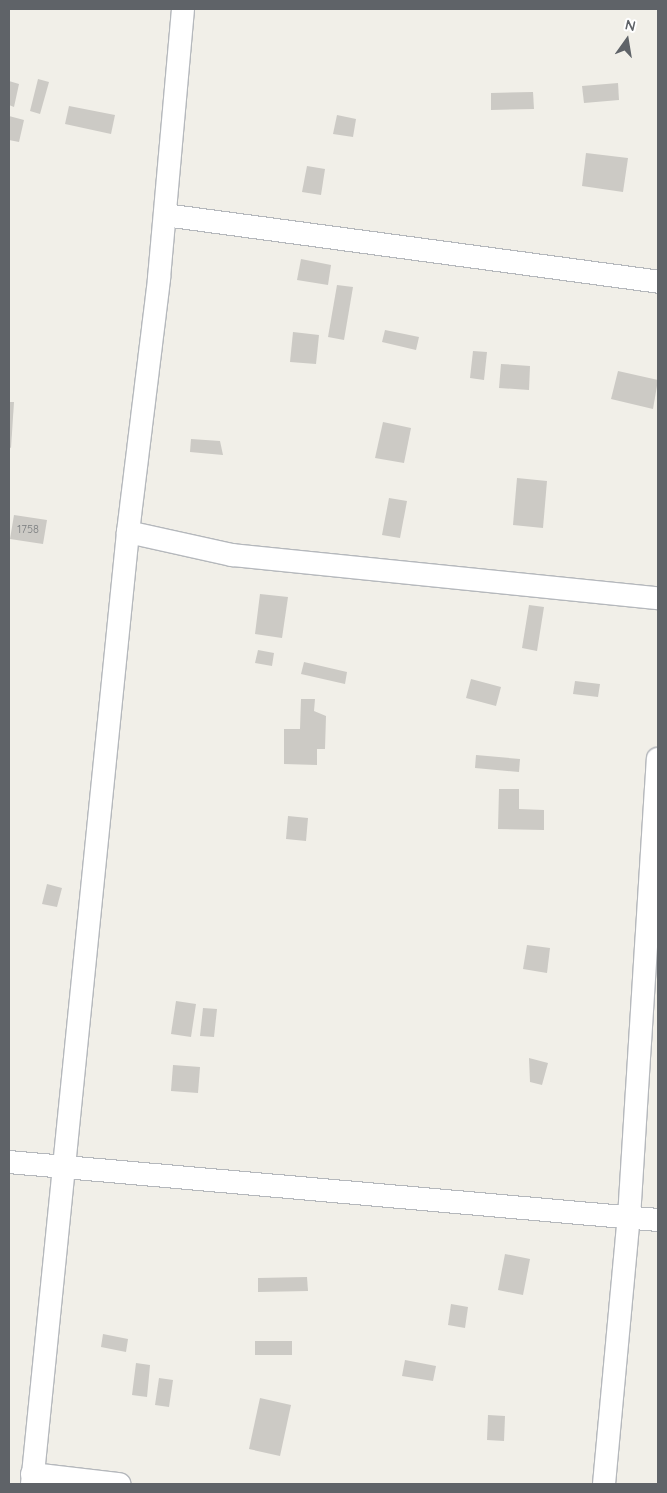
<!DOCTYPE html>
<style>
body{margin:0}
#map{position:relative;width:667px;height:1493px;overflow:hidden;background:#f1efe8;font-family:Quicksand,sans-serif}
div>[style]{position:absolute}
.building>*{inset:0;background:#cccac5}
.roads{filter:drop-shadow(1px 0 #b5b8bc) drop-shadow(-1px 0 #b5b8bc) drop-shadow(0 1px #b5b8bc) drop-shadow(0 -1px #b5b8bc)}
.minor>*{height:22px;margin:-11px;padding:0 11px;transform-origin:11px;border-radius:11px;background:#fff}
span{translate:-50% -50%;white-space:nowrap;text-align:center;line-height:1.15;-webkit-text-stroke:5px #fff;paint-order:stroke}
.number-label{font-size:11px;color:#7a7d7f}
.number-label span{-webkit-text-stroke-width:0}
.frame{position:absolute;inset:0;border:10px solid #5f6368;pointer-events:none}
.north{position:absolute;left:602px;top:15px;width:50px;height:50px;-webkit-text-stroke:4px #fff;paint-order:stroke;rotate:13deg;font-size:14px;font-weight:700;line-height:20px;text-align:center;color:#5f6368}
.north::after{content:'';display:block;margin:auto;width:18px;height:22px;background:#5f6368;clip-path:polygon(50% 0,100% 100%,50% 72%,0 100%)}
</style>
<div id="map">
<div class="building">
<div style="clip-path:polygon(38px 79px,49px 82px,40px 114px,30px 111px)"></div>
<div style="clip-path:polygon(9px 81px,19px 84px,14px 107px,9px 105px)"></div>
<div style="clip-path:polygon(618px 83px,619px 100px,584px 103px,582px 86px)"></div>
<div style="clip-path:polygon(533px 92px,534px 109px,491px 110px,491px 93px)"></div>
<div style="clip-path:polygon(69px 106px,115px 115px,111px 134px,65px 124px)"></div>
<div style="clip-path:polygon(337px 115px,356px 119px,353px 137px,333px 134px)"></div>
<div style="clip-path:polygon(9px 116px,24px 120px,19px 142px,9px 140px)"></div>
<div style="clip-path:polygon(586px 153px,628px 158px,623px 192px,582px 186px)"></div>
<div style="clip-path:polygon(307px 166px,325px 169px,321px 195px,302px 192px)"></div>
<div style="clip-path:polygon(301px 259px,331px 265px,328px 285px,297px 280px)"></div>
<div style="clip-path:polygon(337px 285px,353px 287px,344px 340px,328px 337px)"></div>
<div style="clip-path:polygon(385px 330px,419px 337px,416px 350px,382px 342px)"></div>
<div style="clip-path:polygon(293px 332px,319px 335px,316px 364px,290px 362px)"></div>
<div style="clip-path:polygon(473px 351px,487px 352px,484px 380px,470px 378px)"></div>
<div style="clip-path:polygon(501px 364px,530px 366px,529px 390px,499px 388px)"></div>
<div style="clip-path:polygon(618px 371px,658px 380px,653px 409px,611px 399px)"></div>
<div style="clip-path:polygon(9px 402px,14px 402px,11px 448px,9px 447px)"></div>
<div style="clip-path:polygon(383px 422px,411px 428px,404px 463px,375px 458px)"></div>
<div style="clip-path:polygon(191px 439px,220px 441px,223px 455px,190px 452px)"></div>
<div style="clip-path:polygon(517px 478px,547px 481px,543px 528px,513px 525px)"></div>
<div style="clip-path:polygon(389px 498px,407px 501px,400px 538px,382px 535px)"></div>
<div style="clip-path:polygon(14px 515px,47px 520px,43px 544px,10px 539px)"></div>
<div style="clip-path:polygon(260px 594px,288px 597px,282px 638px,255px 634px)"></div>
<div style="clip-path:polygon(529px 605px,544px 607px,537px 651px,522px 648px)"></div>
<div style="clip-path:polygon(258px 650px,274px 653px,272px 666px,255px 663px)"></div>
<div style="clip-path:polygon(304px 662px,347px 672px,345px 684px,301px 674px)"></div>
<div style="clip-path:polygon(471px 679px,501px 687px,496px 706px,466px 698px)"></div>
<div style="clip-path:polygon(575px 681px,600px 684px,598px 697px,573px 694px)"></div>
<div style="clip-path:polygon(301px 699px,315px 699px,314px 711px,326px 716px,325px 749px,317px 749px,317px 765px,284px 764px,284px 729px,300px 729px)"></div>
<div style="clip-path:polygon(476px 755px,520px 759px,519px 772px,475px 768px)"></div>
<div style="clip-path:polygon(499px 789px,519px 789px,519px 809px,544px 810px,544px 830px,498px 829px)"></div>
<div style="clip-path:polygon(288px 816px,308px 818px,306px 841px,286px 839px)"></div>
<div style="clip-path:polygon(47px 884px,62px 888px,57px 907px,42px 904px)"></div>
<div style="clip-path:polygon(527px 945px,550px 948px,547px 973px,523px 969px)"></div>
<div style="clip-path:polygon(176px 1001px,196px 1004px,191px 1037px,171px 1034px)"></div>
<div style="clip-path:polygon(203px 1008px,217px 1009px,214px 1037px,200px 1036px)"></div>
<div style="clip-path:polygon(529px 1058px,548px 1063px,542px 1085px,530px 1082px)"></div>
<div style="clip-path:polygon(173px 1065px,200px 1067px,198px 1093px,171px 1091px)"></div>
<div style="clip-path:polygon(505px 1254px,530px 1259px,523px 1295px,498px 1290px)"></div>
<div style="clip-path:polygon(307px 1277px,308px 1291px,258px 1292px,258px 1278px)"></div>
<div style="clip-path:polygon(451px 1304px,468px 1307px,465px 1328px,448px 1325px)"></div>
<div style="clip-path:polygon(103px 1334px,128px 1339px,126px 1352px,101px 1347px)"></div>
<div style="clip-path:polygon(255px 1341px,292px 1341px,292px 1355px,255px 1355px)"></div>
<div style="clip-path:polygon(405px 1360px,436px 1366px,433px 1381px,402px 1376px)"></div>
<div style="clip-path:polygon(136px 1363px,150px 1365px,147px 1397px,132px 1395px)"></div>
<div style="clip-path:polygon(159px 1378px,173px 1380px,169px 1407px,155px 1405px)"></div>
<div style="clip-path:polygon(260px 1398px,291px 1405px,280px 1456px,249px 1449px)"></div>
<div style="clip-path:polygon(488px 1415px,505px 1416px,504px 1441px,487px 1440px)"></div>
</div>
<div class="roads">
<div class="minor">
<div style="left:165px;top:215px;width:498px;rotate:7.7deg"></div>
<div style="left:128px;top:532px;width:107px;rotate:12.5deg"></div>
<div style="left:232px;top:555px;width:428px;rotate:5.8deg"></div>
<div style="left:9px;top:1162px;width:652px;rotate:5.11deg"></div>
<div style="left:32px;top:1474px;width:88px;rotate:6.6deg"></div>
<div style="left:32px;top:1484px;width:957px;rotate:-84.24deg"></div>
<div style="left:128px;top:532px;width:256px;rotate:-83deg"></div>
<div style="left:159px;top:278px;width:270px;rotate:-84.9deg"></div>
<div style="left:604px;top:1484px;width:268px;rotate:-84.7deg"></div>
<div style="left:629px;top:1217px;width:459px;rotate:-86.4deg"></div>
</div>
</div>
<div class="number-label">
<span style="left:28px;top:529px">1758</span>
</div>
<div class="frame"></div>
<div class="north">N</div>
</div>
